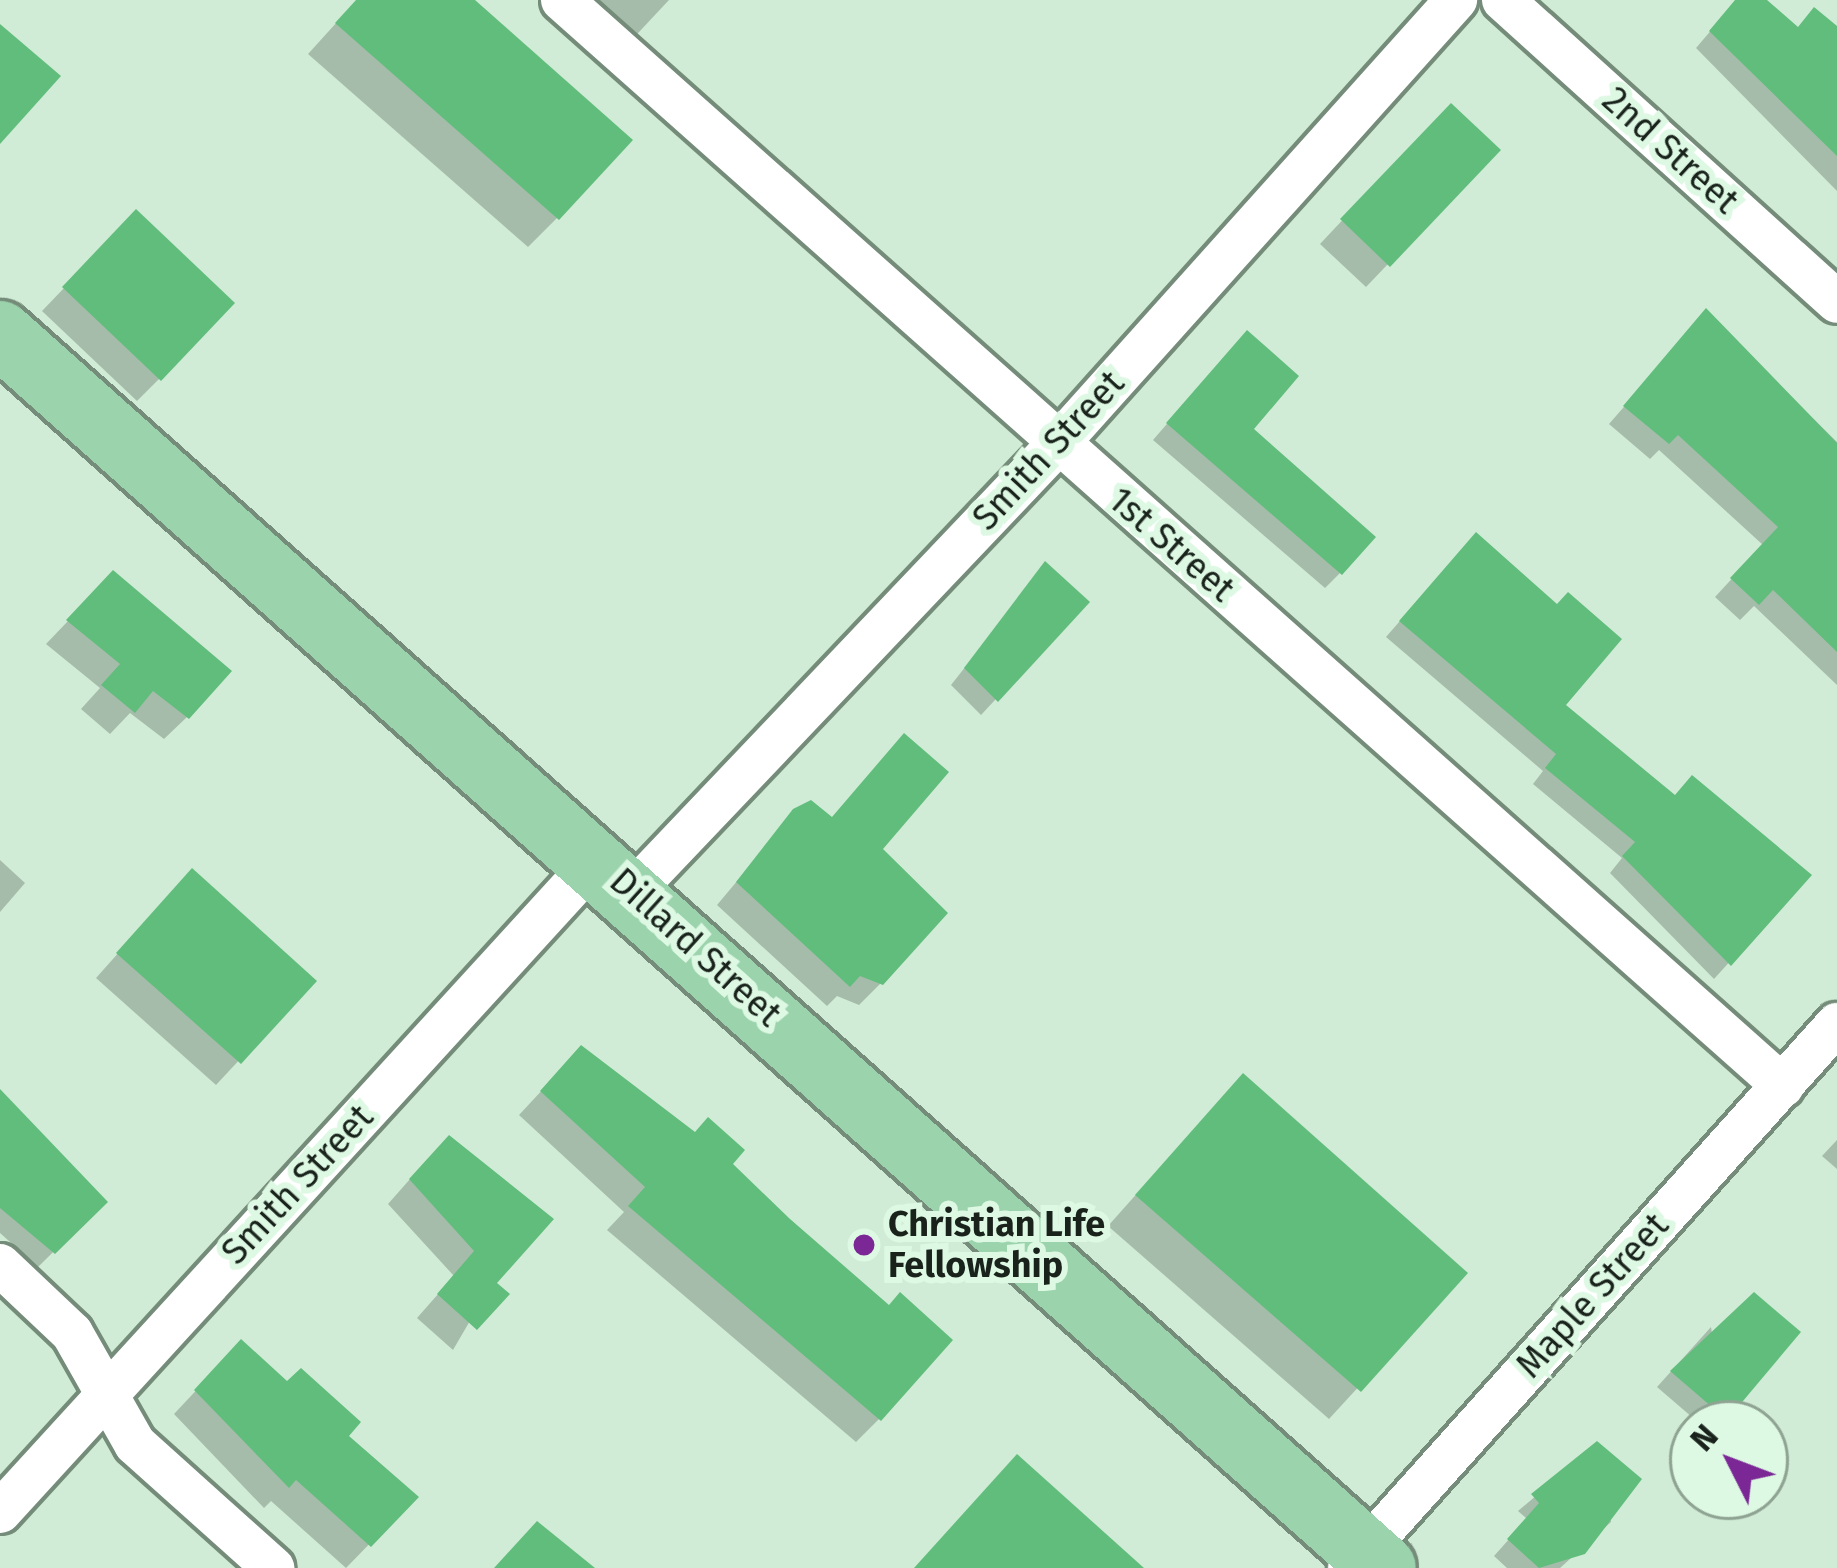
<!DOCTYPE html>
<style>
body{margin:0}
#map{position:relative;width:1837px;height:1568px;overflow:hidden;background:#d0ebd6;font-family:"Fira Sans",sans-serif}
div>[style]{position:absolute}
.shadow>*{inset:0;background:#0003}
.building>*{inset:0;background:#61bd7c}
.roads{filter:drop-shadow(3px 0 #748c79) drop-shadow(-3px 0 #748c79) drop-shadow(0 3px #748c79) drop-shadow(0 -3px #748c79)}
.minor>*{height:42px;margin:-21px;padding:0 21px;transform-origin:21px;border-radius:21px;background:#fff}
.primary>*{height:66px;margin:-33px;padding:0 33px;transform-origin:33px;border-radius:33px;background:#9bd3ac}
.dots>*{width:33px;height:33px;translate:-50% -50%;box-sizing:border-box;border:6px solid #ddf8e3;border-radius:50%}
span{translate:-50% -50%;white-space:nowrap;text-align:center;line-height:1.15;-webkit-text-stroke:12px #ddf8e3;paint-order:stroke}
.street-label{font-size:36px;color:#19231b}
.poi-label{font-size:36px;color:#19231b;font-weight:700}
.left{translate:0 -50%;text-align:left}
.north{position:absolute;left:1669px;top:1400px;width:120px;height:120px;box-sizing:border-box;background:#ddf8e3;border:3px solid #8fa393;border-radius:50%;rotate:312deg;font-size:33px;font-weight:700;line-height:48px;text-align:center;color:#19231b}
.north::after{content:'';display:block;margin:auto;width:42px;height:54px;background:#7b2796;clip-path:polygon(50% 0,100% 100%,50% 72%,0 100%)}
</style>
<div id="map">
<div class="shadow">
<div style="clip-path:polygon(357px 0,471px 0,557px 218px,528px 247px,308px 54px)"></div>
<div style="clip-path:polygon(572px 0,669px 0,625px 47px)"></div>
<div style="clip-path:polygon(1737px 0,1762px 0,1797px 30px,1837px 30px,1837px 191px,1696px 48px)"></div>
<div style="clip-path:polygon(1428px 129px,1388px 264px,1366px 287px,1320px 244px)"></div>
<div style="clip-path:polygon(136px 213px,159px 379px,137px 401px,42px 311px)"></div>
<div style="clip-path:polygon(1706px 313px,1837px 442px,1837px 685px,1754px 606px,1740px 620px,1715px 597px,1763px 545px,1659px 450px,1650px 459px,1609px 424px)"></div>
<div style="clip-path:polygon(1232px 349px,1250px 430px,1340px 573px,1325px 588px,1153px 440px)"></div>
<div style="clip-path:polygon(1461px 551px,1562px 705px,1674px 798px,1807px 876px,1714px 979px,1610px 873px,1622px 858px,1533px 784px,1543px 771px,1386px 637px)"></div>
<div style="clip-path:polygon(1045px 566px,1086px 602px,981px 715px,951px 685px)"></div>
<div style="clip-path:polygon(91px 597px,187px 717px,164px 739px,130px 713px,110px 734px,81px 709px,100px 688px,46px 644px)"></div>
<div style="clip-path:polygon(795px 812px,879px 850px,881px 983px,859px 1005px,837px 996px,827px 1006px,717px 905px)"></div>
<div style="clip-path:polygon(0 860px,25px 883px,0 912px)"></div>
<div style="clip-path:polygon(170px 895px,313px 981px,216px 1085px,96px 978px)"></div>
<div style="clip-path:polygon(559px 1072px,729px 1164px,888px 1309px,879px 1419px,856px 1442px,607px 1230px,624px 1212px,519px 1115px)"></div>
<div style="clip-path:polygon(1214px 1107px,1463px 1273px,1329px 1419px,1108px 1226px)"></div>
<div style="clip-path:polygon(0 1124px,104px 1202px,38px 1267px,0 1233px)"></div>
<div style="clip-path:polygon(1837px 1140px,1837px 1169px,1822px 1156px)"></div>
<div style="clip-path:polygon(426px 1161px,492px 1283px,453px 1350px,417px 1318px,454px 1276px,388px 1204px)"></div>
<div style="clip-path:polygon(1711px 1327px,1725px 1417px,1700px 1424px,1657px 1387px)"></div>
<div style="clip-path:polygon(219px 1366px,345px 1436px,415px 1497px,346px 1568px,271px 1501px,264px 1508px,174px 1414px)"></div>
<div style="clip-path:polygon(1597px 1444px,1611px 1522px,1560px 1568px,1507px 1568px,1494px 1556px,1527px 1519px,1518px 1511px)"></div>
</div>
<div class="building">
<div style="clip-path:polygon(356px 0,475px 0,633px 140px,559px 220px,335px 23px)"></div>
<div style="clip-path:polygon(1735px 0,1767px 0,1798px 27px,1814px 7px,1837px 26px,1837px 156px,1709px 31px)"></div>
<div style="clip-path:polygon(0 24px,61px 76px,0 144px)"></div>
<div style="clip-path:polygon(1451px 103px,1501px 150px,1390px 267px,1340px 219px)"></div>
<div style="clip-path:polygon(136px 209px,235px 303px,161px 381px,62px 287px)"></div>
<div style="clip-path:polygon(1706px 308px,1837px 443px,1837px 652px,1773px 590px,1759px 605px,1730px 578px,1778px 527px,1678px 435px,1669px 444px,1623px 406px)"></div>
<div style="clip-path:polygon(1247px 330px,1299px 376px,1254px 429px,1376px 537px,1342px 575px,1166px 423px)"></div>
<div style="clip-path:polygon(1476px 532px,1557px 604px,1568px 592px,1622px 639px,1566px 705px,1675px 795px,1692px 775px,1812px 875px,1731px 966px,1622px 856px,1635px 842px,1545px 768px,1556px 754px,1399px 621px)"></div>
<div style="clip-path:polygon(1045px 561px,1090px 602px,998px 702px,964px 668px)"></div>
<div style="clip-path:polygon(113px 570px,232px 671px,189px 719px,153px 691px,135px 713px,101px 685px,120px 664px,66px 620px)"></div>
<div style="clip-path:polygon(904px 733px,949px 772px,883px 849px,948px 913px,883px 985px,860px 976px,850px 987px,736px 882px,793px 809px,811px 800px,832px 817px)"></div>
<div style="clip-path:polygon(192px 868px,317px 981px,241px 1064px,116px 953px)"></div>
<div style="clip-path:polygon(581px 1045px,695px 1132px,708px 1117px,745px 1150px,733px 1164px,790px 1219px,889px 1305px,900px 1292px,953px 1340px,881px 1421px,628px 1206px,645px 1187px,540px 1091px)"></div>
<div style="clip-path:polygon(1243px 1073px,1468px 1273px,1361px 1392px,1135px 1195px)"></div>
<div style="clip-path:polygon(0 1089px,108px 1202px,55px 1254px,0 1208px)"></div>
<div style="clip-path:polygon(449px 1135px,554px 1219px,497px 1283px,510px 1294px,477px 1330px,437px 1294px,474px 1251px,409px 1179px)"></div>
<div style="clip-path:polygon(1754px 1292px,1801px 1332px,1727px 1420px,1670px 1371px)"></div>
<div style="clip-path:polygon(241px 1339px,287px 1381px,301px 1368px,361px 1422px,349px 1436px,419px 1497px,371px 1547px,296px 1480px,289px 1488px,194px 1390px)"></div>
<div style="clip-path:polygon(1597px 1441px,1642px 1479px,1585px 1554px,1539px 1568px,1507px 1539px,1539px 1503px,1531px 1494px)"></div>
<div style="clip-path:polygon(1017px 1454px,1144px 1568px,914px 1568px)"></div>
<div style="clip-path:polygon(537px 1521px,595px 1568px,494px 1568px)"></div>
</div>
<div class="roads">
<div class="minor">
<div style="left:562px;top:0;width:1634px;rotate:41.65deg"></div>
<div style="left:1503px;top:0;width:450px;rotate:42.1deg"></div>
<div style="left:632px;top:892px;width:617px;rotate:-46.45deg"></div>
<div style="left:1057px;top:445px;width:598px;rotate:-48.12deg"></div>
<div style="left:0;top:1265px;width:99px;rotate:43.4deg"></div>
<div style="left:72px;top:1333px;width:128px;rotate:60.4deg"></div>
<div style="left:135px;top:1444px;width:186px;rotate:41.9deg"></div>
<div style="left:0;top:1512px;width:885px;rotate:-47.57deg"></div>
<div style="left:1349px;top:1568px;width:731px;rotate:-48.11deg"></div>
</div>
<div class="primary">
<div style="left:0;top:334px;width:1853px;rotate:41.74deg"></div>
</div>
</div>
<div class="dots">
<div style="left:864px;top:1245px;background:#7b2796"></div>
</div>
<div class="street-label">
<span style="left:1670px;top:151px;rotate:42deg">2nd Street</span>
<span style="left:1049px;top:451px;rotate:-47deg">Smith Street</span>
<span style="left:1171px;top:545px;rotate:41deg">1st Street</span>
<span style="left:695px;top:948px;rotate:42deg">Dillard Street</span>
<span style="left:298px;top:1185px;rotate:-47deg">Smith Street</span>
<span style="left:1593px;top:1296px;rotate:-48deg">Maple Street</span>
</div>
<div class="poi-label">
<span class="left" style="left:888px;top:1245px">Christian Life<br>Fellowship</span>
</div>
<div class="north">N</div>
</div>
